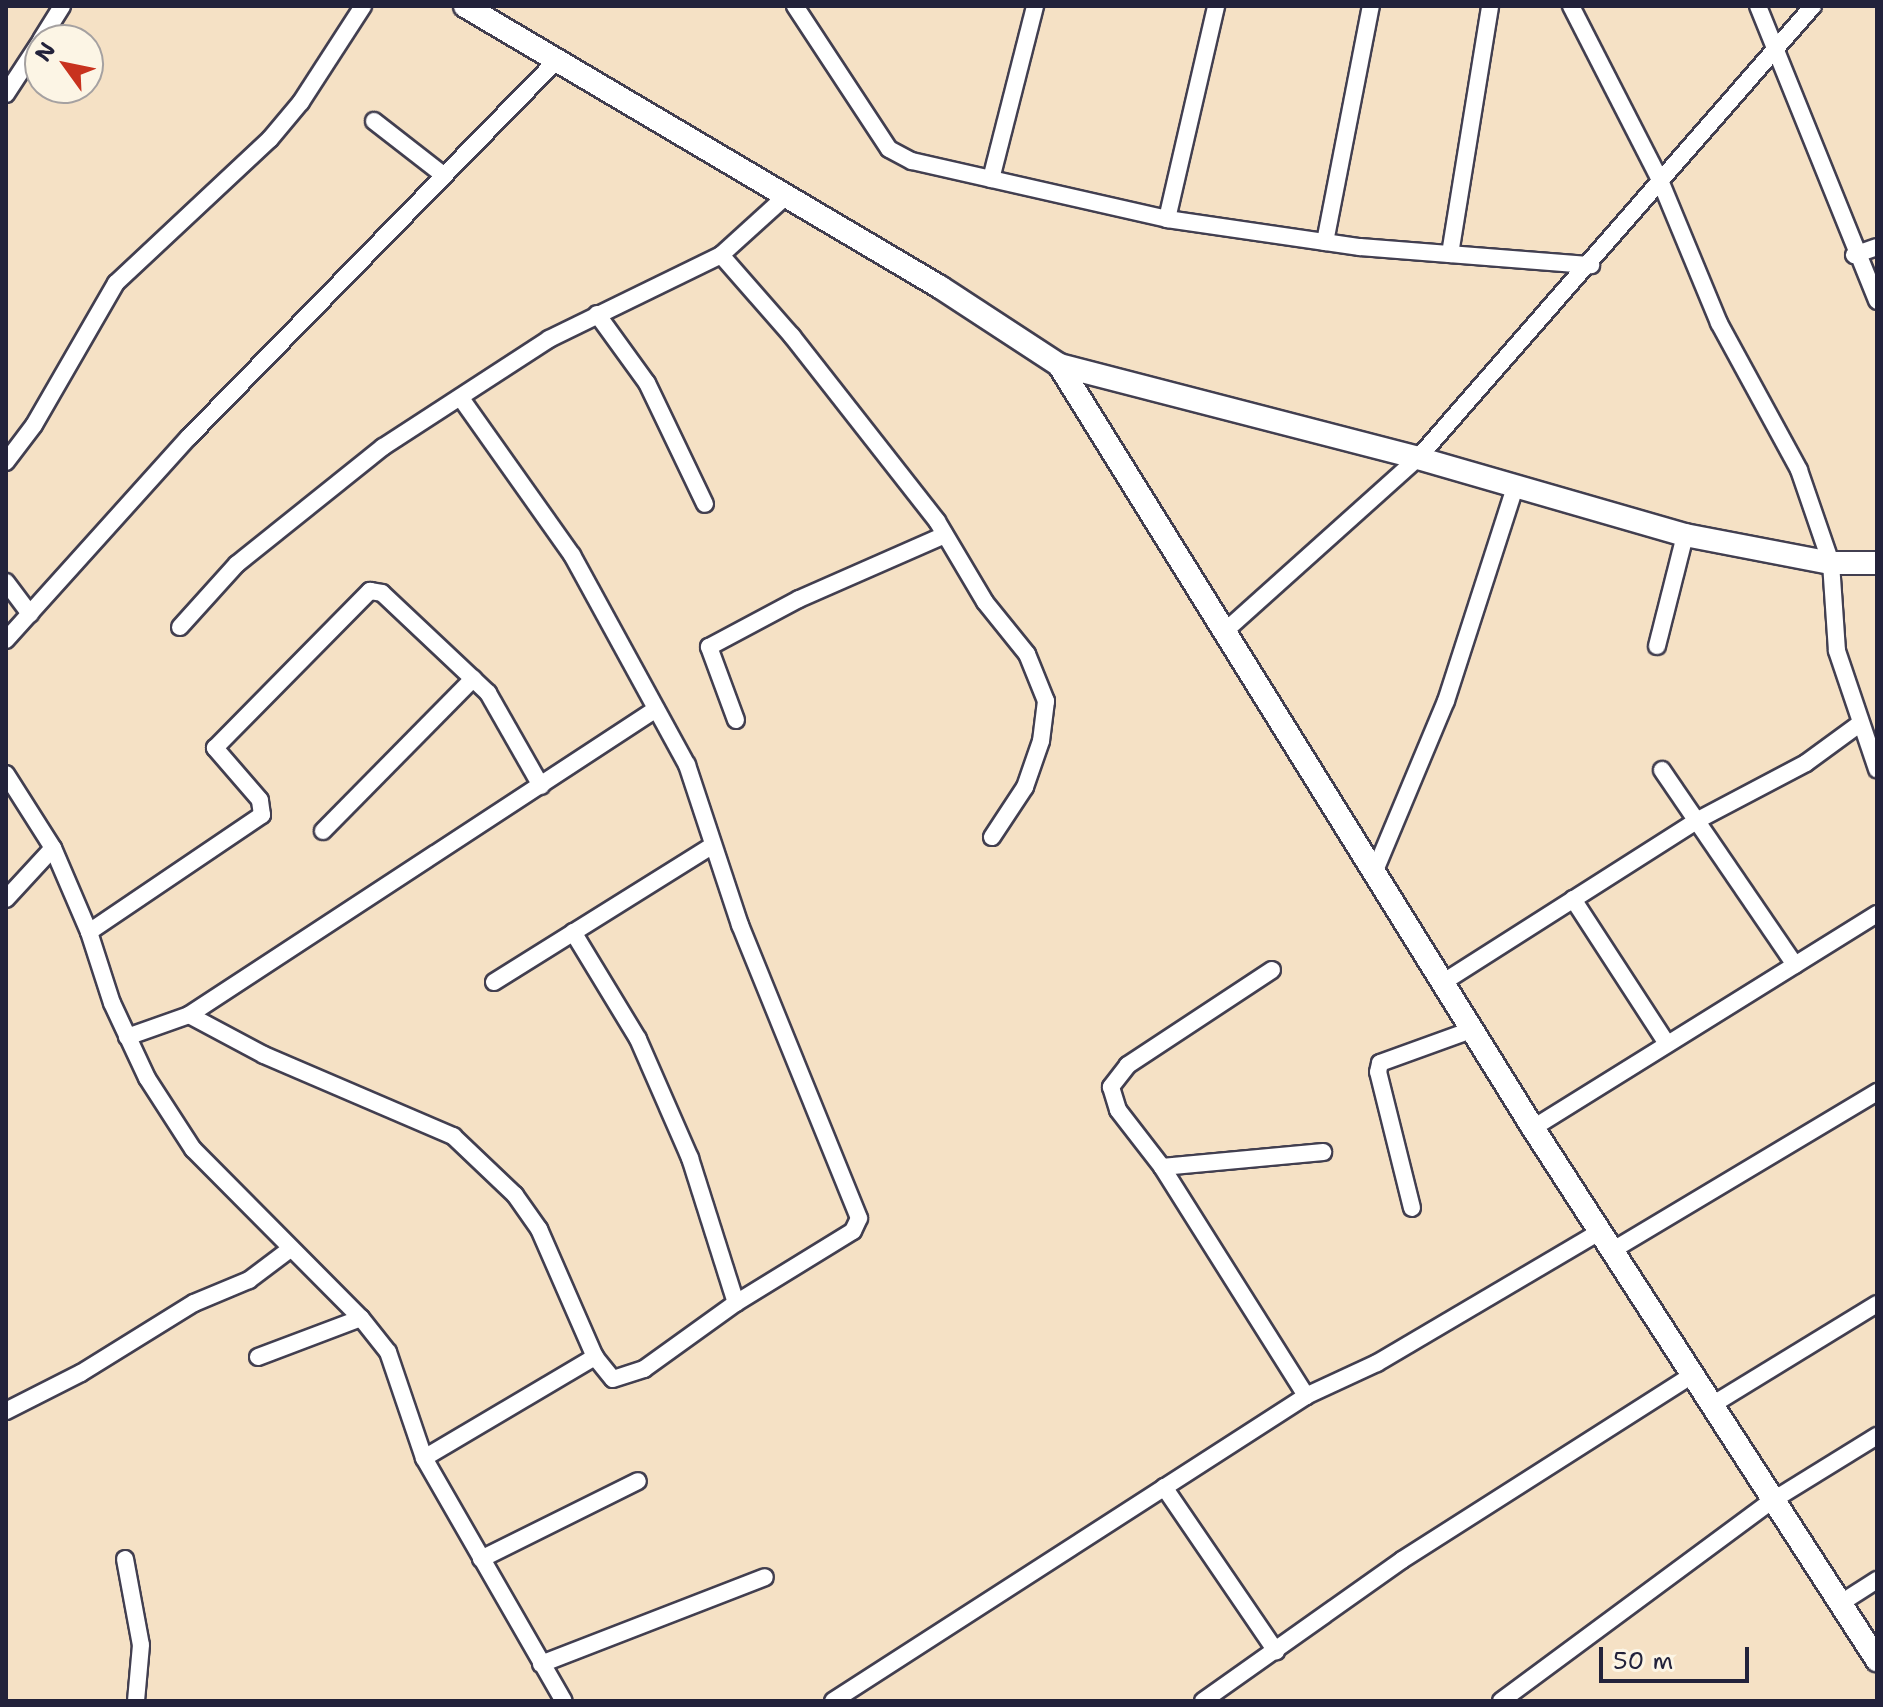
<!DOCTYPE html>
<style>
body{margin:0}
#map{position:relative;width:1883px;height:1707px;overflow:hidden;background:#f5e1c5;font-family:"Shantell Sans",sans-serif}
div>[style]{position:absolute}
.roads{filter:drop-shadow(2px 0 #423f50) drop-shadow(-2px 0 #423f50) drop-shadow(0 2px #423f50) drop-shadow(0 -2px #423f50)}
.street>*{height:16px;margin:-8px;padding:0 8px;transform-origin:8px;border-radius:8px;background:#fff}
.secondary>*{height:22px;margin:-11px;padding:0 11px;transform-origin:11px;border-radius:11px;background:#fff}
span{translate:-50% -50%;white-space:nowrap;text-align:center;line-height:1.15;-webkit-text-stroke:7px #fcf5e5;paint-order:stroke}
.frame{position:absolute;inset:0;border:8px solid #22223b;pointer-events:none}
.north{position:absolute;left:24px;top:24px;width:80px;height:80px;box-sizing:border-box;background:#fcf5e5;border:2px solid #a5a1a1;border-radius:50%;rotate:303deg;font-size:22px;font-weight:700;line-height:32px;text-align:center;color:#22223b}
.north::after{content:'';display:block;margin:auto;width:28px;height:36px;background:#c8321e;clip-path:polygon(50% 0,100% 100%,50% 72%,0 100%)}
.scale{position:absolute;left:1599px;top:1647px;width:150px;height:36px;box-sizing:border-box;border:4px solid #22223b;border-top:0;padding-left:10px;font-size:24px;line-height:28px;white-space:nowrap;color:#22223b;-webkit-text-stroke:6px #fcf5e5;paint-order:stroke}
</style>
<div id="map">
<div class="roads">
<div class="street">
<div style="left:795px;top:6px;width:171px;rotate:56.7deg"></div>
<div style="left:889px;top:149px;width:26px;rotate:28deg"></div>
<div style="left:912px;top:161px;width:262px;rotate:12.8deg"></div>
<div style="left:1167px;top:219px;width:195px;rotate:8.3deg"></div>
<div style="left:1360px;top:247px;width:232px;rotate:4.5deg"></div>
<div style="left:1571px;top:6px;width:193px;rotate:62.9deg"></div>
<div style="left:1659px;top:178px;width:157px;rotate:67.5deg"></div>
<div style="left:1719px;top:323px;width:167px;rotate:61.4deg"></div>
<div style="left:1799px;top:470px;width:98px;rotate:71deg"></div>
<div style="left:1831px;top:563px;width:88px;rotate:86.1deg"></div>
<div style="left:1837px;top:651px;width:125px;rotate:71.3deg"></div>
<div style="left:1758px;top:6px;width:318px;rotate:68deg"></div>
<div style="left:41px;top:40px;width:40px;rotate:-58deg"></div>
<div style="left:6px;top:94px;width:62px;rotate:-56.8deg"></div>
<div style="left:374px;top:121px;width:86px;rotate:37.9deg"></div>
<div style="left:991px;top:179px;width:179px;rotate:-75.7deg"></div>
<div style="left:1167px;top:219px;width:219px;rotate:-77deg"></div>
<div style="left:1325px;top:242px;width:240px;rotate:-79deg"></div>
<div style="left:1450px;top:254px;width:251px;rotate:-80.8deg"></div>
<div style="left:721px;top:255px;width:108px;rotate:48.8deg"></div>
<div style="left:792px;top:336px;width:235px;rotate:51.9deg"></div>
<div style="left:937px;top:521px;width:94px;rotate:59.3deg"></div>
<div style="left:985px;top:602px;width:67px;rotate:51.1deg"></div>
<div style="left:1027px;top:654px;width:51px;rotate:68deg"></div>
<div style="left:1046px;top:701px;width:40px;rotate:97.1deg"></div>
<div style="left:1041px;top:741px;width:49px;rotate:109.2deg"></div>
<div style="left:1025px;top:787px;width:60px;rotate:123.4deg"></div>
<div style="left:1854px;top:255px;width:24px;rotate:-19deg"></div>
<div style="left:597px;top:314px;width:85px;rotate:54.1deg"></div>
<div style="left:647px;top:383px;width:134px;rotate:64.4deg"></div>
<div style="left:6px;top:462px;width:46px;rotate:-52.9deg"></div>
<div style="left:34px;top:425px;width:164px;rotate:-60deg"></div>
<div style="left:116px;top:283px;width:211px;rotate:-43.1deg"></div>
<div style="left:270px;top:139px;width:48px;rotate:-50deg"></div>
<div style="left:301px;top:102px;width:114px;rotate:-57.1deg"></div>
<div style="left:6px;top:582px;width:40px;rotate:53deg"></div>
<div style="left:180px;top:627px;width:85px;rotate:-47.9deg"></div>
<div style="left:237px;top:564px;width:187px;rotate:-38.7deg"></div>
<div style="left:383px;top:447px;width:198px;rotate:-33deg"></div>
<div style="left:549px;top:339px;width:191px;rotate:-26deg"></div>
<div style="left:721px;top:255px;width:88px;rotate:-42.2deg"></div>
<div style="left:1224px;top:632px;width:261px;rotate:-41.9deg"></div>
<div style="left:1418px;top:458px;width:600px;rotate:-48.85deg"></div>
<div style="left:6px;top:640px;width:273px;rotate:-48deg"></div>
<div style="left:189px;top:437px;width:525px;rotate:-45.69deg"></div>
<div style="left:1657px;top:646px;width:114px;rotate:-75.8deg"></div>
<div style="left:736px;top:720px;width:78px;rotate:-110.3deg"></div>
<div style="left:709px;top:647px;width:102px;rotate:-28.1deg"></div>
<div style="left:799px;top:599px;width:159px;rotate:-23.7deg"></div>
<div style="left:1662px;top:770px;width:236px;rotate:55.7deg"></div>
<div style="left:6px;top:774px;width:88px;rotate:57.6deg"></div>
<div style="left:53px;top:848px;width:91px;rotate:66.8deg"></div>
<div style="left:89px;top:932px;width:75px;rotate:72.1deg"></div>
<div style="left:112px;top:1003px;width:83px;rotate:65deg"></div>
<div style="left:147px;top:1078px;width:85px;rotate:57.1deg"></div>
<div style="left:193px;top:1149px;width:238px;rotate:45.2deg"></div>
<div style="left:361px;top:1318px;width:43px;rotate:51.5deg"></div>
<div style="left:388px;top:1352px;width:112px;rotate:71.2deg"></div>
<div style="left:424px;top:1458px;width:280px;rotate:60.1deg"></div>
<div style="left:323px;top:831px;width:214px;rotate:-45.4deg"></div>
<div style="left:1374px;top:873px;width:186px;rotate:-67.3deg"></div>
<div style="left:1446px;top:701px;width:225px;rotate:-72.1deg"></div>
<div style="left:6px;top:899px;width:69px;rotate:-47.3deg"></div>
<div style="left:1573px;top:899px;width:171px;rotate:57deg"></div>
<div style="left:89px;top:932px;width:209px;rotate:-34.1deg"></div>
<div style="left:262px;top:815px;width:15px;rotate:-98deg"></div>
<div style="left:260px;top:800px;width:69px;rotate:-130.9deg"></div>
<div style="left:215px;top:748px;width:221px;rotate:-45.4deg"></div>
<div style="left:370px;top:591px;width:12px;rotate:9deg"></div>
<div style="left:382px;top:593px;width:146px;rotate:43.3deg"></div>
<div style="left:488px;top:693px;width:107px;rotate:60.3deg"></div>
<div style="left:573px;top:932px;width:125px;rotate:58.7deg"></div>
<div style="left:638px;top:1039px;width:130px;rotate:66.4deg"></div>
<div style="left:690px;top:1158px;width:152px;rotate:72.4deg"></div>
<div style="left:1272px;top:970px;width:173px;rotate:146.6deg"></div>
<div style="left:1128px;top:1065px;width:28px;rotate:128deg"></div>
<div style="left:1111px;top:1087px;width:24px;rotate:73deg"></div>
<div style="left:1118px;top:1110px;width:72px;rotate:52.3deg"></div>
<div style="left:1162px;top:1167px;width:271px;rotate:57.8deg"></div>
<div style="left:494px;top:982px;width:258px;rotate:-32deg"></div>
<div style="left:1442px;top:983px;width:303px;rotate:-32.5deg"></div>
<div style="left:1698px;top:820px;width:122px;rotate:-27.8deg"></div>
<div style="left:1806px;top:763px;width:64px;rotate:-36.2deg"></div>
<div style="left:189px;top:1015px;width:558px;rotate:-33.23deg"></div>
<div style="left:127px;top:1037px;width:66px;rotate:-19.5deg"></div>
<div style="left:189px;top:1015px;width:85px;rotate:28.1deg"></div>
<div style="left:264px;top:1055px;width:206px;rotate:23.2deg"></div>
<div style="left:453px;top:1136px;width:86px;rotate:43.6deg"></div>
<div style="left:515px;top:1195px;width:42px;rotate:54.8deg"></div>
<div style="left:539px;top:1229px;width:140px;rotate:66.4deg"></div>
<div style="left:595px;top:1357px;width:28px;rotate:51deg"></div>
<div style="left:613px;top:1379px;width:33px;rotate:-18deg"></div>
<div style="left:644px;top:1369px;width:113px;rotate:-35.7deg"></div>
<div style="left:736px;top:1303px;width:137px;rotate:-31.6deg"></div>
<div style="left:853px;top:1231px;width:14px;rotate:-65deg"></div>
<div style="left:859px;top:1218px;width:316px;rotate:-112.1deg"></div>
<div style="left:740px;top:925px;width:169px;rotate:-108.3deg"></div>
<div style="left:687px;top:765px;width:239px;rotate:-118.7deg"></div>
<div style="left:572px;top:555px;width:192px;rotate:-125.3deg"></div>
<div style="left:1533px;top:1128px;width:405px;rotate:-31.9deg"></div>
<div style="left:1162px;top:1167px;width:162px;rotate:-5.3deg"></div>
<div style="left:1412px;top:1208px;width:140px;rotate:-104deg"></div>
<div style="left:1378px;top:1072px;width:9px;rotate:-77deg"></div>
<div style="left:1380px;top:1063px;width:97px;rotate:-19.9deg"></div>
<div style="left:1613px;top:1250px;width:308px;rotate:-30.9deg"></div>
<div style="left:258px;top:1357px;width:110px;rotate:-20.7deg"></div>
<div style="left:1712px;top:1405px;width:193px;rotate:-31.5deg"></div>
<div style="left:6px;top:1411px;width:84px;rotate:-26.9deg"></div>
<div style="left:81px;top:1373px;width:133px;rotate:-31.8deg"></div>
<div style="left:194px;top:1303px;width:60px;rotate:-22.7deg"></div>
<div style="left:249px;top:1280px;width:50px;rotate:-36.9deg"></div>
<div style="left:424px;top:1458px;width:199px;rotate:-30.6deg"></div>
<div style="left:1164px;top:1487px;width:199px;rotate:55.7deg"></div>
<div style="left:125px;top:1559px;width:87px;rotate:79.5deg"></div>
<div style="left:141px;top:1645px;width:56px;rotate:95.1deg"></div>
<div style="left:481px;top:1559px;width:175px;rotate:-26.4deg"></div>
<div style="left:1841px;top:1603px;width:43px;rotate:-32.6deg"></div>
<div style="left:541px;top:1664px;width:240px;rotate:-21.2deg"></div>
<div style="left:833px;top:1701px;width:563px;rotate:-32.81deg"></div>
<div style="left:1306px;top:1396px;width:78px;rotate:-24.9deg"></div>
<div style="left:1377px;top:1363px;width:260px;rotate:-30.5deg"></div>
<div style="left:1203px;top:1701px;width:244px;rotate:-35.3deg"></div>
<div style="left:1402px;top:1560px;width:346px;rotate:-32.5deg"></div>
<div style="left:1501px;top:1701px;width:335px;rotate:-36.5deg"></div>
<div style="left:1770px;top:1502px;width:126px;rotate:-31.7deg"></div>
</div>
<div class="secondary">
<div style="left:465px;top:6px;width:552px;rotate:30.61deg"></div>
<div style="left:940px;top:287px;width:142px;rotate:33.2deg"></div>
<div style="left:1059px;top:365px;width:371px;rotate:14.5deg"></div>
<div style="left:1418px;top:458px;width:278px;rotate:16.1deg"></div>
<div style="left:1685px;top:535px;width:149px;rotate:10.9deg"></div>
<div style="left:1831px;top:563px;width:46px"></div>
<div style="left:1059px;top:365px;width:898px;rotate:58.15deg"></div>
<div style="left:1533px;top:1128px;width:634px;rotate:57.11deg"></div>
</div>
</div>
<div class="frame"></div>
<div class="north">N</div>
<div class="scale">50 m</div>
</div>
